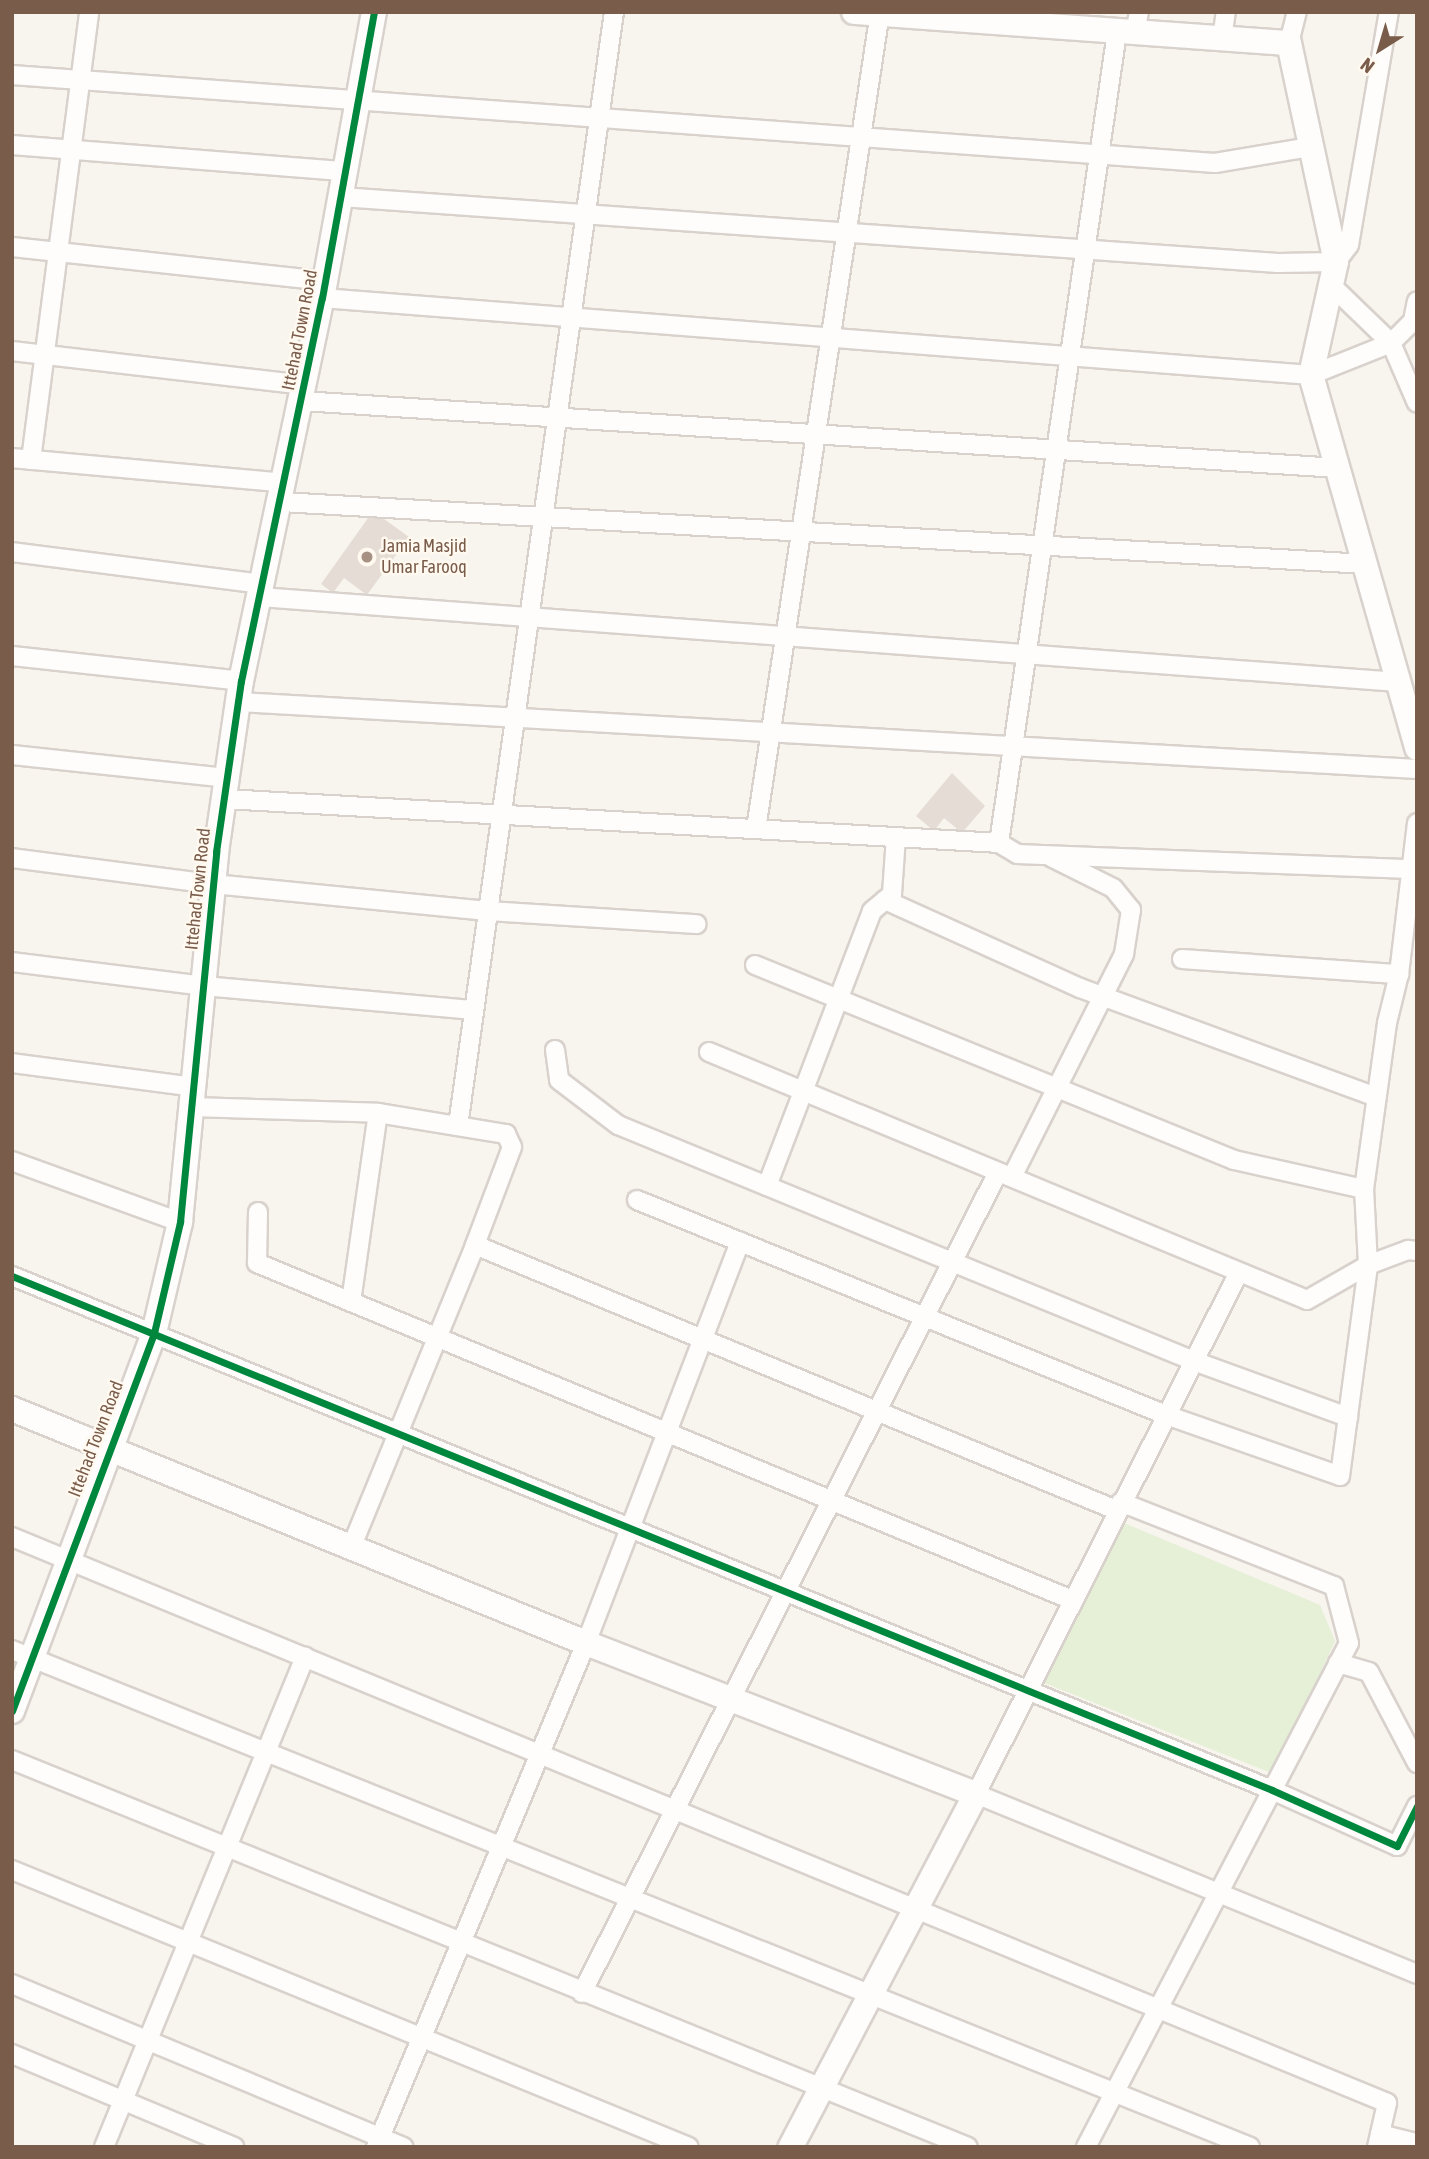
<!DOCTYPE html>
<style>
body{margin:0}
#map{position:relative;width:1429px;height:2159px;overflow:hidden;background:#f8f4ee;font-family:"Asap Condensed",sans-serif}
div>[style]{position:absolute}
.green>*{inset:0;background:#e5f0d7}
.building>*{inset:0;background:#e5ddd5}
.roads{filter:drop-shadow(2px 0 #d8d1cc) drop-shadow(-2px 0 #d8d1cc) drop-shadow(0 2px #d8d1cc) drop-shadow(0 -2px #d8d1cc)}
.street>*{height:18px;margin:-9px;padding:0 9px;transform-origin:9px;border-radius:9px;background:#fefdfc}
.secondary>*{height:24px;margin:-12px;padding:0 12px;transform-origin:12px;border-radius:12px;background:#fefdfc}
.cycleway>*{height:7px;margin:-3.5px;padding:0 3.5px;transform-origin:3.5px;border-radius:3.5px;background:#00873e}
.dots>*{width:19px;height:19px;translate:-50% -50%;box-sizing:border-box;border:4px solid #fff9f0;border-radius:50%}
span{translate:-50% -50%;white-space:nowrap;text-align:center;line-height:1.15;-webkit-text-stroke:5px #fff9f0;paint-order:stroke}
.street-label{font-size:18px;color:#7a5c4a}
.poi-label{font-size:18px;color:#7a5c4a}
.left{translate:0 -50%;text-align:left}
.frame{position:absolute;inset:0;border:14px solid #7a5c4a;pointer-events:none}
.north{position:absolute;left:1345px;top:14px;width:70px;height:70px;-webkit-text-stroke:5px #fff9f0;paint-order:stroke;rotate:217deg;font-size:19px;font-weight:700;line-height:28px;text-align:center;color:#7a5c4a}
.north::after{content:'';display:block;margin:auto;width:24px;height:32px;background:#7a5c4a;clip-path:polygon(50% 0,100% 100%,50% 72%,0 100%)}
</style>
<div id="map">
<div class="green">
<div style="clip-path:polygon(1124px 1523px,1320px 1605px,1335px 1641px,1274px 1774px,1042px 1682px)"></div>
</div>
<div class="building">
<div style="clip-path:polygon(373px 511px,409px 537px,367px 595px,344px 578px,333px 593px,321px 584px)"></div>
<div style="clip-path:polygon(952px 773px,985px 806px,962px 833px,944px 818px,934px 831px,916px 816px)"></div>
</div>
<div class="roads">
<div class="street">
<div style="left:1135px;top:34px;width:22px;rotate:-80deg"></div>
<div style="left:1222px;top:39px;width:27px;rotate:-82deg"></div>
<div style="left:1289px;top:43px;width:32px;rotate:-76deg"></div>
<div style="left:12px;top:75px;width:1206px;rotate:4.18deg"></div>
<div style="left:1215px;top:163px;width:97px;rotate:-9.5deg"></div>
<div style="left:12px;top:145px;width:334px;rotate:4.5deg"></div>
<div style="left:341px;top:197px;width:939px;rotate:4.03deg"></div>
<div style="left:1278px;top:263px;width:58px;rotate:-1deg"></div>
<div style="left:1336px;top:262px;width:21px;rotate:-53deg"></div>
<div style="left:1349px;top:245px;width:236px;rotate:-80.3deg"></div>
<div style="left:12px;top:247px;width:316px;rotate:6.2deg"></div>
<div style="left:1333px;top:287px;width:81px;rotate:44deg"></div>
<div style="left:1391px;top:343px;width:65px;rotate:66.6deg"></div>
<div style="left:322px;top:298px;width:992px;rotate:4.45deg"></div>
<div style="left:1311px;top:375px;width:86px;rotate:-21.8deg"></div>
<div style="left:1391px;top:343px;width:31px;rotate:-45deg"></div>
<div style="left:1413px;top:321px;width:20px;rotate:-79deg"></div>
<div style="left:12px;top:351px;width:295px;rotate:6.6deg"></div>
<div style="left:302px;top:401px;width:1037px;rotate:3.7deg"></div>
<div style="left:12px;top:458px;width:274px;rotate:5.2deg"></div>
<div style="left:31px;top:460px;width:452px;rotate:-82.6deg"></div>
<div style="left:281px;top:502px;width:1086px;rotate:3.27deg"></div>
<div style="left:12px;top:552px;width:253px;rotate:7.3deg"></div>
<div style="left:260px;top:597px;width:1141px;rotate:4.27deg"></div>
<div style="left:12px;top:656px;width:230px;rotate:6.2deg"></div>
<div style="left:239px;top:702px;width:1180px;rotate:3.26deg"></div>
<div style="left:12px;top:755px;width:218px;rotate:6.1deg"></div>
<div style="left:225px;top:799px;width:775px;rotate:3.25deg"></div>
<div style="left:999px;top:843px;width:21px;rotate:31deg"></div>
<div style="left:1017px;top:854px;width:394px;rotate:2.2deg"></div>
<div style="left:756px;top:829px;width:826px;rotate:-81.37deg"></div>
<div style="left:999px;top:843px;width:820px;rotate:-81.72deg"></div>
<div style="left:12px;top:858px;width:203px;rotate:7.4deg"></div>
<div style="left:213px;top:884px;width:276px;rotate:5.6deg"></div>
<div style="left:488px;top:911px;width:209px;rotate:3.6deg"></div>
<div style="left:885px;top:900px;width:214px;rotate:24.3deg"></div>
<div style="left:1080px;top:988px;width:316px;rotate:20.2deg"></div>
<div style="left:1182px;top:959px;width:218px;rotate:4deg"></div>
<div style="left:12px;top:962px;width:193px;rotate:7.1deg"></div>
<div style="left:204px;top:986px;width:271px;rotate:5.1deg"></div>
<div style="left:755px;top:965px;width:517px;rotate:22.15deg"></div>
<div style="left:1234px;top:1160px;width:133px;rotate:12.6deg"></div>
<div style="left:555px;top:1050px;width:30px;rotate:82deg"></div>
<div style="left:559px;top:1080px;width:74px;rotate:37.3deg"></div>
<div style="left:618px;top:1125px;width:622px;rotate:22.28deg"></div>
<div style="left:1194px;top:1361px;width:164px;rotate:20deg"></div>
<div style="left:709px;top:1052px;width:647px;rotate:22.52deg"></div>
<div style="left:1307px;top:1300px;width:70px;rotate:-29.8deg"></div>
<div style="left:1368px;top:1265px;width:43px;rotate:-20.6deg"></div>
<div style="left:1408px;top:1250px;width:9px;rotate:6deg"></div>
<div style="left:12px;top:1063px;width:184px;rotate:7.5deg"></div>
<div style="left:192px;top:1107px;width:186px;rotate:1.8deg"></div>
<div style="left:378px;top:1113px;width:130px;rotate:9.3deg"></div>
<div style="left:506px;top:1134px;width:14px;rotate:65deg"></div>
<div style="left:512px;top:1147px;width:105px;rotate:110.7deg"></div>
<div style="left:475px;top:1245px;width:694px;rotate:22.46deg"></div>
<div style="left:458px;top:1126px;width:1125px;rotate:-82.03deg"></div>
<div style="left:12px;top:1161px;width:179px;rotate:20deg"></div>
<div style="left:1012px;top:1177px;width:250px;rotate:-63.3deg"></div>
<div style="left:1124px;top:954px;width:45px;rotate:-81deg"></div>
<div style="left:1131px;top:910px;width:28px;rotate:-129deg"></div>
<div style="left:1113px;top:888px;width:69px;rotate:-153.4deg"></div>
<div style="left:767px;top:1186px;width:294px;rotate:-69.1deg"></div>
<div style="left:872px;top:911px;width:26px;rotate:-40deg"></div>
<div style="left:892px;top:894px;width:57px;rotate:-86deg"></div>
<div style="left:637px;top:1200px;width:571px;rotate:22.12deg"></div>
<div style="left:1166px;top:1415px;width:184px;rotate:19.3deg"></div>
<div style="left:1340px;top:1476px;width:213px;rotate:-82.4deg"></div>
<div style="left:1368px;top:1265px;width:76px;rotate:-93deg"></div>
<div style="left:1364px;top:1189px;width:168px;rotate:-82.1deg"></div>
<div style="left:1387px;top:1023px;width:50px;rotate:-76.2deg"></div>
<div style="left:1399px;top:974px;width:152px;rotate:-83.2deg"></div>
<div style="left:258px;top:1212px;width:51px;rotate:91.1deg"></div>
<div style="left:257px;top:1263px;width:882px;rotate:22.46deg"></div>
<div style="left:1239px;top:1272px;width:585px;rotate:116.74deg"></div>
<div style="left:976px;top:1794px;width:476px;rotate:22.2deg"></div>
<div style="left:12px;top:1276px;width:1361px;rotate:22.19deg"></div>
<div style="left:1272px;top:1790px;width:137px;rotate:24.1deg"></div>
<div style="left:1397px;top:1846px;width:45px;rotate:-63.4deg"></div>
<div style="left:351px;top:1302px;width:191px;rotate:-81.9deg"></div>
<div style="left:12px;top:1537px;width:1487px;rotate:22.37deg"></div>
<div style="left:1387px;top:2103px;width:45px;rotate:102.8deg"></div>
<div style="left:351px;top:1548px;width:327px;rotate:-67.7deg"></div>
<div style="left:12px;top:1650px;width:1334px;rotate:21.87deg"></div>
<div style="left:1338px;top:1663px;width:32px;rotate:16deg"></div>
<div style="left:1369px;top:1672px;width:103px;rotate:62.2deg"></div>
<div style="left:12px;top:1760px;width:1031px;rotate:22.04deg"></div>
<div style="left:12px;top:1870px;width:731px;rotate:22.25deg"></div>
<div style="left:12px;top:1984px;width:424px;rotate:22.6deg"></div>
<div style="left:582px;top:1993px;width:920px;rotate:-63.13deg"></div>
<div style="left:12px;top:2054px;width:241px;rotate:22.7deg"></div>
<div style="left:1380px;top:2134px;width:38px;rotate:14deg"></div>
<div style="left:104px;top:2147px;width:530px;rotate:-67.7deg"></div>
<div style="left:376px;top:2147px;width:546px;rotate:-67.38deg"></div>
<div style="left:586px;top:1643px;width:430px;rotate:-69deg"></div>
<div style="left:1086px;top:2147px;width:568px;rotate:-62.44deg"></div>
<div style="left:1349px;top:1643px;width:59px;rotate:-104.7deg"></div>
<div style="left:1334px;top:1586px;width:229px;rotate:-158.5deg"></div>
</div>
<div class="secondary">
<div style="left:854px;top:12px;width:436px;rotate:4.1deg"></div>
<div style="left:1289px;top:43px;width:224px;rotate:77.9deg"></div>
<div style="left:1336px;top:262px;width:116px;rotate:102.5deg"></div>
<div style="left:1311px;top:375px;width:388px;rotate:74.1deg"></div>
<div style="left:12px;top:1409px;width:620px;rotate:22.18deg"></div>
<div style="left:586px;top:1643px;width:418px;rotate:21.2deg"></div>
<div style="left:976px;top:1794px;width:399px;rotate:117.7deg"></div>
<div style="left:12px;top:1711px;width:404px;rotate:-69.4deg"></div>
<div style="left:154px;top:1333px;width:114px;rotate:-76.8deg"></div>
<div style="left:180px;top:1222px;width:372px;rotate:-84.4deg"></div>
<div style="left:216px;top:852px;width:173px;rotate:-81.7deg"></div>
<div style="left:241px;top:681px;width:391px;rotate:-78.1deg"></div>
<div style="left:322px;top:298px;width:291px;rotate:-79.7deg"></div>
</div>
</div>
<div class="cycleway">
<div style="left:12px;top:1276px;width:1361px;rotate:22.19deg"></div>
<div style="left:1272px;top:1790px;width:137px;rotate:24.1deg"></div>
<div style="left:1397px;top:1846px;width:45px;rotate:-63.4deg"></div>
<div style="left:12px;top:1711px;width:404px;rotate:-69.4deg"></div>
<div style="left:154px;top:1333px;width:114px;rotate:-76.8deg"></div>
<div style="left:180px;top:1222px;width:372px;rotate:-84.4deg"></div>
<div style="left:216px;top:852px;width:173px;rotate:-81.7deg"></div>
<div style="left:241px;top:681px;width:391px;rotate:-78.1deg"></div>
<div style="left:322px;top:298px;width:291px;rotate:-79.7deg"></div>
</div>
<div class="dots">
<div style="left:367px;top:557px;background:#a69183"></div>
</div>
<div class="street-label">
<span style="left:300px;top:330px;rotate:-79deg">Ittehad Town Road</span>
<span style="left:198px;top:889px;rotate:-84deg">Ittehad Town Road</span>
<span style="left:96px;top:1439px;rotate:-69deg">Ittehad Town Road</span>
</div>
<div class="poi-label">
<span class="left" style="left:381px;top:557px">Jamia Masjid<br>Umar Farooq</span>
</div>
<div class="frame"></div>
<div class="north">N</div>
</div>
